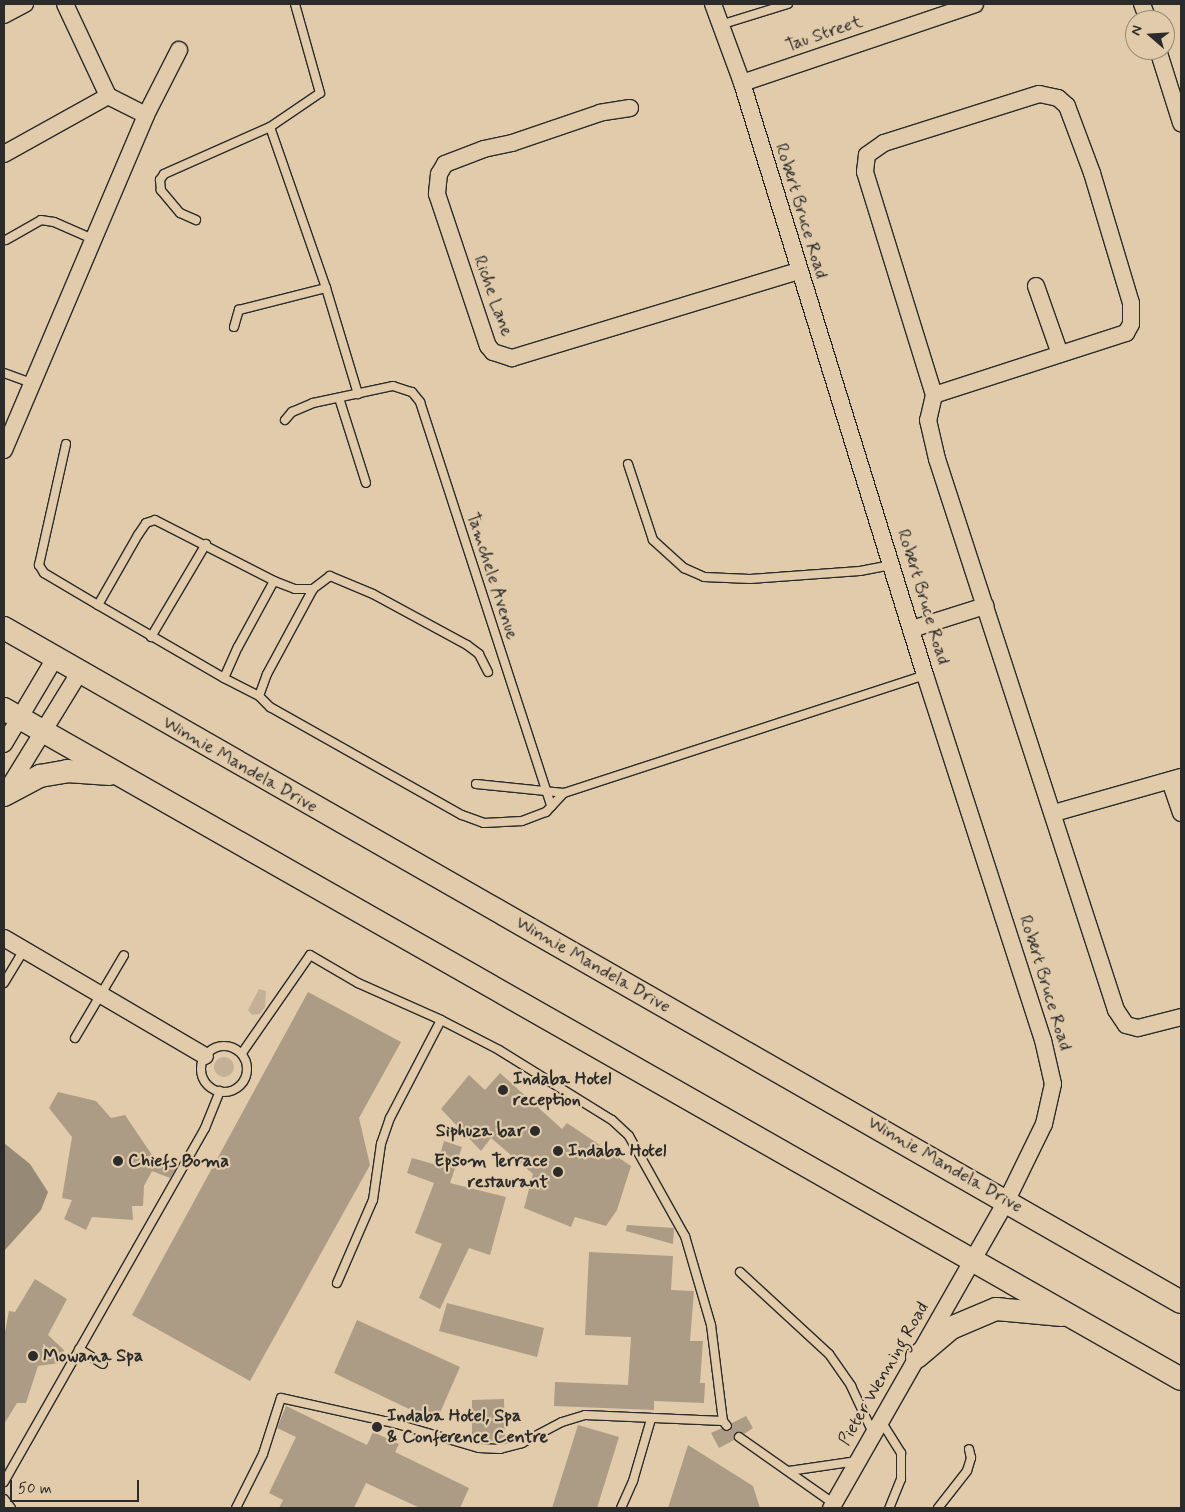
<!DOCTYPE html>
<style>
body{margin:0}
#map{position:relative;width:1185px;height:1512px;overflow:hidden;background:#e1cbaa;font-family:Mynerve,sans-serif}
div>[style]{position:absolute}
.green>*{inset:0;background:#c3b095}
.round{border-radius:50%}
.water>*{inset:0;background:#968a77}
.building>*{inset:0;background:#ac9c85}
.roads{filter:drop-shadow(1px 0 #2b2b2b) drop-shadow(-1px 0 #2b2b2b) drop-shadow(0 1px #2b2b2b) drop-shadow(0 -1px #2b2b2b)}
.service>*{height:8px;margin:-4px;padding:0 4px;transform-origin:4px;border-radius:4px;background:#e1cbaa}
.service>.ring{margin:-4px;padding:0;box-sizing:content-box;background:none;border:8px solid #e1cbaa;border-radius:50%}
.minor>*{height:16px;margin:-8px;padding:0 8px;transform-origin:8px;border-radius:8px;background:#e1cbaa}
.secondary>*{height:22px;margin:-11px;padding:0 11px;transform-origin:11px;border-radius:11px;background:#e1cbaa}
.dots>*{width:14px;height:14px;translate:-50% -50%;box-sizing:border-box;border:2px solid #e1cbaa;border-radius:50%}
span{translate:-50% -50%;white-space:nowrap;text-align:center;line-height:1.15;-webkit-text-stroke:4.5px #e1cbaa;paint-order:stroke}
.street-label{font-size:18px;color:#2b2b2b}
.poi-label{font-size:18px;color:#2b2b2b;font-weight:700}
.left{translate:0 -50%;text-align:left}
.right{translate:-100% -50%;text-align:right}
.frame{position:absolute;inset:0;border:5px solid #2b2b2b;pointer-events:none}
.north{position:absolute;left:1125px;top:10px;width:50px;height:50px;box-sizing:border-box;background:#e1cbaa;border:1px solid #988b77;border-radius:50%;rotate:289deg;font-size:14px;font-weight:700;line-height:20px;text-align:center;color:#2b2b2b}
.north::after{content:'';display:block;margin:auto;width:18px;height:22px;background:#2b2b2b;clip-path:polygon(50% 0,100% 100%,50% 72%,0 100%)}
.scale{position:absolute;left:10px;top:1480px;width:129px;height:22px;box-sizing:border-box;border:2px solid #2b2b2b;border-top:0;padding-left:6px;font-size:15px;line-height:18px;white-space:nowrap;color:#2b2b2b;-webkit-text-stroke:4px #e1cbaa;paint-order:stroke}
</style>
<div id="map">
<div class="green">
<div style="clip-path:polygon(259px 989px,266px 991px,265px 1007px,260px 1014px,252px 1015px,248px 1010px)"></div>
<div class="round" style="left:214px;top:1057px;width:20px;height:20px"></div>
</div>
<div class="water">
<div style="clip-path:polygon(4px 1143px,30px 1164px,48px 1192px,41px 1210px,4px 1251px)"></div>
</div>
<div class="building">
<div style="clip-path:polygon(308px 992px,401px 1042px,359px 1118px,370px 1165px,250px 1381px,132px 1315px)"></div>
<div style="clip-path:polygon(500px 1073px,562px 1129px,567px 1123px,631px 1166px,617px 1210px,606px 1226px,575px 1217px,571px 1227px,524px 1208px,533px 1174px,491px 1138px,481px 1151px,441px 1109px,469px 1075px,485px 1090px)"></div>
<div style="clip-path:polygon(58px 1092px,96px 1101px,111px 1118px,125px 1115px,154px 1158px,176px 1168px,170px 1178px,152px 1171px,144px 1186px,143px 1206px,132px 1206px,133px 1220px,92px 1217px,86px 1230px,64px 1219px,72px 1200px,62px 1198px,72px 1137px,49px 1108px)"></div>
<div style="clip-path:polygon(444px 1141px,462px 1147px,450px 1183px,506px 1197px,490px 1255px,469px 1248px,440px 1309px,419px 1298px,442px 1244px,415px 1233px,434px 1183px,407px 1173px,412px 1158px,437px 1165px)"></div>
<div style="clip-path:polygon(627px 1225px,674px 1228px,673px 1244px,626px 1231px)"></div>
<div style="clip-path:polygon(589px 1252px,673px 1256px,671px 1290px,694px 1291px,690px 1341px,703px 1341px,700px 1383px,705px 1383px,704px 1403px,654px 1401px,654px 1410px,554px 1406px,555px 1382px,628px 1385px,631px 1337px,585px 1335px)"></div>
<div style="clip-path:polygon(35px 1279px,67px 1299px,48px 1335px,64px 1350px,59px 1363px,38px 1366px,26px 1403px,17px 1403px,4px 1424px,4px 1337px,9px 1311px,15px 1312px)"></div>
<div style="clip-path:polygon(447px 1303px,544px 1328px,537px 1357px,439px 1331px)"></div>
<div style="clip-path:polygon(357px 1320px,460px 1367px,436px 1422px,334px 1373px)"></div>
<div style="clip-path:polygon(504px 1399px,505px 1441px,472px 1440px,472px 1400px)"></div>
<div style="clip-path:polygon(286px 1406px,367px 1445px,373px 1432px,399px 1444px,395px 1452px,469px 1488px,460px 1508px,420px 1508px,366px 1483px,354px 1508px,279px 1508px,283px 1500px,269px 1493px,296px 1437px,277px 1428px)"></div>
<div style="clip-path:polygon(746px 1416px,753px 1428px,744px 1434px,736px 1432px,734px 1440px,719px 1448px,711px 1433px,722px 1428px,730px 1431px,732px 1423px)"></div>
<div style="clip-path:polygon(578px 1425px,619px 1437px,597px 1508px,552px 1508px)"></div>
<div style="clip-path:polygon(688px 1445px,753px 1486px,760px 1508px,668px 1508px)"></div>
</div>
<div class="roads">
<div class="service">
<div style="left:720px;top:25px;width:71px;rotate:-17.2deg"></div>
<div style="left:270px;top:127px;width:170px;rotate:70.8deg"></div>
<div style="left:326px;top:288px;width:111px;rotate:73.2deg"></div>
<div style="left:196px;top:220px;width:17px;rotate:-156deg"></div>
<div style="left:180px;top:213px;width:30px;rotate:-130deg"></div>
<div style="left:161px;top:190px;width:10px;rotate:-96deg"></div>
<div style="left:160px;top:180px;width:7px;rotate:-56deg"></div>
<div style="left:164px;top:174px;width:116px;rotate:-23.9deg"></div>
<div style="left:270px;top:127px;width:60px;rotate:-34.2deg"></div>
<div style="left:320px;top:93px;width:92px;rotate:-105.7deg"></div>
<div style="left:6px;top:240px;width:40px;rotate:-29.7deg"></div>
<div style="left:41px;top:220px;width:13px;rotate:9deg"></div>
<div style="left:54px;top:222px;width:43px;rotate:23.6deg"></div>
<div style="left:234px;top:327px;width:18px;rotate:-74deg"></div>
<div style="left:239px;top:310px;width:90px;rotate:-14.2deg"></div>
<div style="left:4px;top:373px;width:30px;rotate:20deg"></div>
<div style="left:339px;top:398px;width:89px;rotate:72.4deg"></div>
<div style="left:285px;top:420px;width:11px;rotate:-49deg"></div>
<div style="left:292px;top:412px;width:23px;rotate:-23deg"></div>
<div style="left:313px;top:403px;width:82px;rotate:-12deg"></div>
<div style="left:393px;top:386px;width:20px;rotate:18deg"></div>
<div style="left:412px;top:392px;width:13px;rotate:51deg"></div>
<div style="left:420px;top:402px;width:425px;rotate:72deg"></div>
<div style="left:66px;top:444px;width:124px;rotate:102.6deg"></div>
<div style="left:39px;top:565px;width:9px;rotate:58deg"></div>
<div style="left:44px;top:573px;width:63px;rotate:30.7deg"></div>
<div style="left:628px;top:464px;width:80px;rotate:71.8deg"></div>
<div style="left:653px;top:540px;width:42px;rotate:42.1deg"></div>
<div style="left:684px;top:568px;width:22px;rotate:24deg"></div>
<div style="left:704px;top:577px;width:46px;rotate:2.5deg"></div>
<div style="left:750px;top:579px;width:110px;rotate:-4.2deg"></div>
<div style="left:860px;top:571px;width:33px;rotate:-11deg"></div>
<div style="left:151px;top:637px;width:108px;rotate:-59.4deg"></div>
<div style="left:488px;top:672px;width:20px;rotate:-117deg"></div>
<div style="left:479px;top:654px;width:15px;rotate:-143deg"></div>
<div style="left:467px;top:645px;width:107px;rotate:-151.5deg"></div>
<div style="left:373px;top:594px;width:47px;rotate:-157.3deg"></div>
<div style="left:330px;top:576px;width:21px;rotate:143deg"></div>
<div style="left:313px;top:589px;width:97px;rotate:118.4deg"></div>
<div style="left:267px;top:674px;width:23px;rotate:110deg"></div>
<div style="left:259px;top:696px;width:16px;rotate:45deg"></div>
<div style="left:270px;top:707px;width:220px;rotate:29.4deg"></div>
<div style="left:462px;top:815px;width:23px;rotate:20deg"></div>
<div style="left:484px;top:823px;width:38px;rotate:-3deg"></div>
<div style="left:522px;top:821px;width:26px;rotate:-21deg"></div>
<div style="left:546px;top:812px;width:26px;rotate:-47deg"></div>
<div style="left:224px;top:678px;width:146px;rotate:-149.9deg"></div>
<div style="left:98px;top:605px;width:81px;rotate:-60.3deg"></div>
<div style="left:138px;top:535px;width:14px;rotate:-56deg"></div>
<div style="left:146px;top:523px;width:9px;rotate:-18deg"></div>
<div style="left:155px;top:520px;width:134px;rotate:27.1deg"></div>
<div style="left:259px;top:696px;width:39px;rotate:-153deg"></div>
<div style="left:224px;top:678px;width:34px;rotate:-66deg"></div>
<div style="left:238px;top:647px;width:75px;rotate:-61.4deg"></div>
<div style="left:274px;top:581px;width:22px;rotate:21deg"></div>
<div style="left:295px;top:589px;width:18px"></div>
<div style="left:476px;top:784px;width:88px;rotate:5.8deg"></div>
<div style="left:564px;top:793px;width:380px;rotate:-18.1deg"></div>
<div style="left:4px;top:983px;width:39px;rotate:-59deg"></div>
<div style="left:75px;top:1038px;width:96px;rotate:-59.4deg"></div>
<div class="ring" style="left:201px;top:1046px;width:38px;height:38px"></div>
<div style="left:242px;top:1053px;width:119px;rotate:-55.2deg"></div>
<div style="left:310px;top:955px;width:56px;rotate:30.3deg"></div>
<div style="left:358px;top:983px;width:91px;rotate:24deg"></div>
<div style="left:441px;top:1020px;width:65px;rotate:27.3deg"></div>
<div style="left:499px;top:1050px;width:133px;rotate:31.8deg"></div>
<div style="left:612px;top:1120px;width:23px;rotate:43deg"></div>
<div style="left:629px;top:1136px;width:115px;rotate:60.8deg"></div>
<div style="left:685px;top:1236px;width:93px;rotate:73.7deg"></div>
<div style="left:711px;top:1325px;width:97px;rotate:82.9deg"></div>
<div style="left:740px;top:1272px;width:121px;rotate:42.7deg"></div>
<div style="left:829px;top:1354px;width:39px;rotate:55deg"></div>
<div style="left:851px;top:1386px;width:52px;rotate:64.9deg"></div>
<div style="left:337px;top:1283px;width:90px;rotate:-66.6deg"></div>
<div style="left:373px;top:1200px;width:57px;rotate:-81.9deg"></div>
<div style="left:381px;top:1144px;width:28px;rotate:-71deg"></div>
<div style="left:390px;top:1118px;width:110px;rotate:-62.5deg"></div>
<div style="left:79px;top:1349px;width:28px;rotate:32deg"></div>
<div style="left:881px;top:1421px;width:38px;rotate:58deg"></div>
<div style="left:901px;top:1453px;width:26px;rotate:90deg"></div>
<div style="left:901px;top:1479px;width:31px;rotate:112deg"></div>
<div style="left:739px;top:1437px;width:115px;rotate:35.1deg"></div>
<div style="left:789px;top:1471px;width:69px;rotate:-8.4deg"></div>
<div style="left:4px;top:1482px;width:407px;rotate:-60.4deg"></div>
<div style="left:205px;top:1128px;width:40px;rotate:-68deg"></div>
<div style="left:4px;top:1499px;width:11px;rotate:52deg"></div>
<div style="left:236px;top:1508px;width:60px;rotate:-63.4deg"></div>
<div style="left:263px;top:1454px;width:59px;rotate:-72.2deg"></div>
<div style="left:281px;top:1398px;width:119px;rotate:12.6deg"></div>
<div style="left:397px;top:1424px;width:85px;rotate:16.3deg"></div>
<div style="left:479px;top:1448px;width:21px;rotate:3deg"></div>
<div style="left:500px;top:1449px;width:23px;rotate:-15deg"></div>
<div style="left:522px;top:1443px;width:45px;rotate:-27.7deg"></div>
<div style="left:562px;top:1422px;width:24px;rotate:-17deg"></div>
<div style="left:585px;top:1415px;width:138px;rotate:2.5deg"></div>
<div style="left:723px;top:1421px;width:6px;rotate:51deg"></div>
<div style="left:621px;top:1508px;width:30px;rotate:-66deg"></div>
<div style="left:633px;top:1481px;width:65px;rotate:-73.8deg"></div>
<div style="left:938px;top:1508px;width:47px;rotate:-51.9deg"></div>
<div style="left:967px;top:1471px;width:14px;rotate:-73deg"></div>
<div style="left:971px;top:1458px;width:9px;rotate:-103deg"></div>
</div>
<div class="minor">
<div style="left:65px;top:4px;width:102px;rotate:64.9deg"></div>
<div style="left:108px;top:96px;width:42px;rotate:26.6deg"></div>
<div style="left:713px;top:4px;width:84px;rotate:69.8deg"></div>
<div style="left:742px;top:83px;width:620px;rotate:72.82deg"></div>
<div style="left:925px;top:675px;width:384px;rotate:72.1deg"></div>
<div style="left:1043px;top:1040px;width:45px;rotate:77.2deg"></div>
<div style="left:1053px;top:1084px;width:41px;rotate:102.7deg"></div>
<div style="left:1044px;top:1124px;width:85px;rotate:116deg"></div>
<div style="left:1007px;top:1200px;width:355px;rotate:119.7deg"></div>
<div style="left:1142px;top:4px;width:17px;rotate:69deg"></div>
<div style="left:4px;top:15px;width:24px;rotate:-28deg"></div>
<div style="left:1158px;top:50px;width:77px;rotate:72.5deg"></div>
<div style="left:742px;top:83px;width:246px;rotate:-18.7deg"></div>
<div style="left:630px;top:108px;width:30px;rotate:171deg"></div>
<div style="left:600px;top:113px;width:93px;rotate:161.2deg"></div>
<div style="left:512px;top:143px;width:29px;rotate:168deg"></div>
<div style="left:484px;top:149px;width:42px;rotate:159deg"></div>
<div style="left:445px;top:164px;width:12px;rotate:121deg"></div>
<div style="left:439px;top:174px;width:20px;rotate:96deg"></div>
<div style="left:437px;top:194px;width:160px;rotate:71.5deg"></div>
<div style="left:488px;top:346px;width:8px;rotate:50deg"></div>
<div style="left:493px;top:352px;width:20px;rotate:18deg"></div>
<div style="left:512px;top:358px;width:299px;rotate:-16.9deg"></div>
<div style="left:4px;top:154px;width:119px;rotate:-29.1deg"></div>
<div style="left:1036px;top:286px;width:72px;rotate:70.6deg"></div>
<div style="left:934px;top:395px;width:202px;rotate:-17.9deg"></div>
<div style="left:1126px;top:333px;width:10px;rotate:-61deg"></div>
<div style="left:1131px;top:324px;width:21px;rotate:-90deg"></div>
<div style="left:1131px;top:303px;width:136px;rotate:-106.7deg"></div>
<div style="left:1092px;top:173px;width:72px;rotate:-110.5deg"></div>
<div style="left:1067px;top:106px;width:12px;rotate:-138deg"></div>
<div style="left:1058px;top:98px;width:19px;rotate:-168deg"></div>
<div style="left:1039px;top:94px;width:163px;rotate:162.5deg"></div>
<div style="left:884px;top:143px;width:21px;rotate:145deg"></div>
<div style="left:867px;top:155px;width:17px;rotate:97deg"></div>
<div style="left:865px;top:172px;width:233px;rotate:72.8deg"></div>
<div style="left:934px;top:395px;width:26px;rotate:103deg"></div>
<div style="left:928px;top:420px;width:40px;rotate:77deg"></div>
<div style="left:937px;top:459px;width:579px;rotate:72deg"></div>
<div style="left:1116px;top:1010px;width:18px;rotate:56deg"></div>
<div style="left:1126px;top:1025px;width:12px;rotate:14deg"></div>
<div style="left:1138px;top:1028px;width:44px;rotate:-14.3deg"></div>
<div style="left:4px;top:450px;width:364px;rotate:-67deg"></div>
<div style="left:146px;top:115px;width:73px;rotate:-63.1deg"></div>
<div style="left:912px;top:629px;width:77px;rotate:-17.5deg"></div>
<div style="left:4px;top:744px;width:100px;rotate:-59.3deg"></div>
<div style="left:1170px;top:781px;width:34px;rotate:71deg"></div>
<div style="left:4px;top:795px;width:143px;rotate:-58.4deg"></div>
<div style="left:1054px;top:813px;width:132px;rotate:-15.8deg"></div>
<div style="left:4px;top:938px;width:233px;rotate:30.4deg"></div>
</div>
<div class="secondary">
<div style="left:4px;top:628px;width:1356px;rotate:29.8deg"></div>
<div style="left:4px;top:709px;width:1354px;rotate:29.65deg"></div>
<div style="left:4px;top:795px;width:41px;rotate:-27.8deg"></div>
<div style="left:40px;top:776px;width:27px;rotate:-10deg"></div>
<div style="left:67px;top:771px;width:43px;rotate:4deg"></div>
<div style="left:917px;top:1357px;width:45px;rotate:-40.5deg"></div>
<div style="left:951px;top:1328px;width:49px;rotate:-22.9deg"></div>
<div style="left:996px;top:1309px;width:66px;rotate:5.2deg"></div>
</div>
</div>
<div class="dots">
<div style="left:503px;top:1090px;background:#2b2b2b"></div>
<div style="left:535px;top:1131px;background:#2b2b2b"></div>
<div style="left:558px;top:1151px;background:#2b2b2b"></div>
<div style="left:118px;top:1161px;background:#2b2b2b"></div>
<div style="left:558px;top:1172px;background:#2b2b2b"></div>
<div style="left:33px;top:1356px;background:#2b2b2b"></div>
<div style="left:377px;top:1427px;background:#2b2b2b"></div>
</div>
<div class="street-label">
<span style="left:824px;top:34px;rotate:-19deg">Tau Street</span>
<span style="left:801px;top:211px;rotate:73deg">Robert Bruce Road</span>
<span style="left:493px;top:296px;rotate:70deg">Riche Lane</span>
<span style="left:492px;top:576px;rotate:72deg">Tamchele Avenue</span>
<span style="left:923px;top:597px;rotate:73deg">Robert Bruce Road</span>
<span style="left:240px;top:765px;rotate:30deg">Winnie Mandela Drive</span>
<span style="left:593px;top:965px;rotate:30deg">Winnie Mandela Drive</span>
<span style="left:1045px;top:983px;rotate:73deg">Robert Bruce Road</span>
<span style="left:945px;top:1165px;rotate:30deg">Winnie Mandela Drive</span>
<span style="left:884px;top:1374px;rotate:-60deg">Pieter Wenning Road</span>
</div>
<div class="poi-label">
<span class="left" style="left:513px;top:1090px">Indaba Hotel<br>reception</span>
<span class="right" style="left:525px;top:1131px">Siphuza bar</span>
<span class="left" style="left:568px;top:1151px">Indaba Hotel</span>
<span class="left" style="left:128px;top:1161px">Chiefs Boma</span>
<span class="right" style="left:548px;top:1172px">Epsom Terrace<br>restaurant</span>
<span class="left" style="left:43px;top:1356px">Mowana Spa</span>
<span class="left" style="left:387px;top:1427px">Indaba Hotel, Spa<br>&amp; Conference Centre</span>
</div>
<div class="frame"></div>
<div class="north">N</div>
<div class="scale">50 m</div>
</div>
